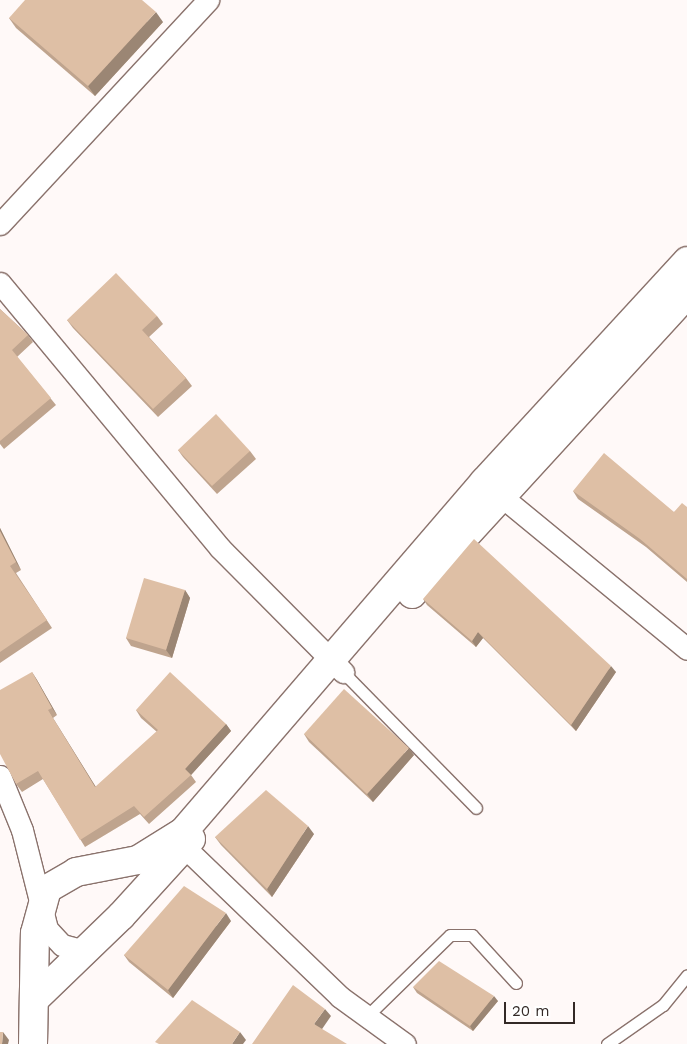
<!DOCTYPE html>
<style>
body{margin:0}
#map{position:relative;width:687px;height:1044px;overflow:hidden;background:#fff9f8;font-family:"Work Sans",sans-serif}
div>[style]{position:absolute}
.roads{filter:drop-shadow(1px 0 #8a726c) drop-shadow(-1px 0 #8a726c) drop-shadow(0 1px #8a726c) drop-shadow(0 -1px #8a726c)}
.service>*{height:11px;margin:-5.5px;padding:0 5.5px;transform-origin:5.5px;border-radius:5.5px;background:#fff}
.minor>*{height:21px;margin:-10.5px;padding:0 10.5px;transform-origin:10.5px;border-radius:10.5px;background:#fff}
.tertiary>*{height:28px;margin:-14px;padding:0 14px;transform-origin:14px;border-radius:14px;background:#fff}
.wall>*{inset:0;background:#bfa48e}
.shaded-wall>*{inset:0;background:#9b8674}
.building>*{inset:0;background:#debfa5}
span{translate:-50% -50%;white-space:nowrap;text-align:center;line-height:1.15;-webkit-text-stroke:4px #fff;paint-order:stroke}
.scale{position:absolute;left:504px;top:1002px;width:71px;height:22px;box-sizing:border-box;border:2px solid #332926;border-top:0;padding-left:6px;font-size:15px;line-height:18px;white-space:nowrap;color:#332926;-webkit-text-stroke:4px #fff;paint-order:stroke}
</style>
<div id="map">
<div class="roads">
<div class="service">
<div style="left:343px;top:672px;width:190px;rotate:45.6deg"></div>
<div style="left:366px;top:1017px;width:117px;rotate:-44.3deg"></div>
<div style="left:450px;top:935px;width:22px"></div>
<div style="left:472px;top:935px;width:65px;rotate:47.5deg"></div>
<div style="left:607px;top:1044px;width:68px;rotate:-34.9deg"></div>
<div style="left:663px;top:1005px;width:38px;rotate:-51deg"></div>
</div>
<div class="minor">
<div style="left:0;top:224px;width:306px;rotate:-47.1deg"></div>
<div style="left:0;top:283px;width:344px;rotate:50.3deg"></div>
<div style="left:220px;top:548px;width:175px;rotate:45.2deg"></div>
<div style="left:490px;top:487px;width:255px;rotate:39.4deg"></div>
<div style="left:0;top:776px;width:58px;rotate:67.8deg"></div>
<div style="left:22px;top:830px;width:102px;rotate:75.8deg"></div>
<div style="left:47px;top:929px;width:22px;rotate:47deg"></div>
<div style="left:62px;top:945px;width:23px;rotate:15deg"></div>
<div style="left:175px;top:838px;width:229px;rotate:43.9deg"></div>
<div style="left:340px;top:997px;width:80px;rotate:35.9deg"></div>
</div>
<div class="tertiary">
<div style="left:412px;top:594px;width:407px;rotate:-47.5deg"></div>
<div style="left:35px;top:999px;width:120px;rotate:-44deg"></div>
<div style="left:121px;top:916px;width:104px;rotate:-47.7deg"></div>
<div style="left:33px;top:1044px;width:111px;rotate:-89deg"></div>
<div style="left:35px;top:933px;width:46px;rotate:-74.7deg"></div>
<div style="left:47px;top:889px;width:34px;rotate:-30deg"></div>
<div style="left:76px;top:872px;width:63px;rotate:-11deg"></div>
<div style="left:138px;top:860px;width:53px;rotate:-31.9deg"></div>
<div style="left:183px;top:832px;width:462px;rotate:-49.3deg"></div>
<div style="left:484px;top:482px;width:300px;rotate:-47.4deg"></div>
</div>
</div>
<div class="wall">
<div style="clip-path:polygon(9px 18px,163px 22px,95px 96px,16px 28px)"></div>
<div style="clip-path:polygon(0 309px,28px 335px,33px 342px,17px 357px,56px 405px,4px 449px,0 444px)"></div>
<div style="clip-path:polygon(157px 316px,163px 324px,149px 337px,186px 378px,192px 386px,158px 417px,73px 328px,67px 320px)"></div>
<div style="clip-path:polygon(178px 450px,250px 451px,256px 459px,217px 494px,183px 457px)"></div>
<div style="clip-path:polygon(573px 491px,674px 512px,687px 507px,687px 582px,646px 547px,578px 499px)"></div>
<div style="clip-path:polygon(0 528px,21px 570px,16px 573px,52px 628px,0 663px)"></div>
<div style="clip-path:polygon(185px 590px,190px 598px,172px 658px,131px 646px,126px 638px)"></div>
<div style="clip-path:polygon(423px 599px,616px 672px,576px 731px,483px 638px,476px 647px,427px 605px)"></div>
<div style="clip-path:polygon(32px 672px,37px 680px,57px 715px,53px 718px,96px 787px,157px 732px,141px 718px,136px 710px,226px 724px,231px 731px,191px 775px,196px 782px,149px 824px,140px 814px,85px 847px,43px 779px,22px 792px,16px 784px)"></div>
<div style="clip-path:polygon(304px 734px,414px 755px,373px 802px,309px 742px)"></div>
<div style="clip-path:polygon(314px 834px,272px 897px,221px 845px,215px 837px)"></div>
<div style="clip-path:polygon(231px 921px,173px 998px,129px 962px,124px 955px)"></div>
<div style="clip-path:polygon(413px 987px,498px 1001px,473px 1031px,417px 993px)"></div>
</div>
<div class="shaded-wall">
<div style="clip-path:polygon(156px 12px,163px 22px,95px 96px,88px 86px)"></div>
<div style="clip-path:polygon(0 528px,21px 570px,16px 562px,0 531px)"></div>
<div style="clip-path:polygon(185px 590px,190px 598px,172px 658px,166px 650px)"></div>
<div style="clip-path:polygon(478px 632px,483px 638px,476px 647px,472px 641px)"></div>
<div style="clip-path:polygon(611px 666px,616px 672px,576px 731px,571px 725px)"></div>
<div style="clip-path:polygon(32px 672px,37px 680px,57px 715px,52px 708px)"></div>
<div style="clip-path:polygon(48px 710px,53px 718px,100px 794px,95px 787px)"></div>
<div style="clip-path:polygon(226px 724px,231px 731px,191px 775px,185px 769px)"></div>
<div style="clip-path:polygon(409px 748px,414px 755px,373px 802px,367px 794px)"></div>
<div style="clip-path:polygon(308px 826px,314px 834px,272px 897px,267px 889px)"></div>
<div style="clip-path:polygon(226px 913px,231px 921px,173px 998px,168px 990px)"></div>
<div style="clip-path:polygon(494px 996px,498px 1001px,473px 1031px,470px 1026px)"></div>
<div style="clip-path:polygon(325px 1009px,331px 1016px,320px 1032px,314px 1024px)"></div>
<div style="clip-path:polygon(3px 1032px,9px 1040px,8px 1044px,2px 1044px)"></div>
<div style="clip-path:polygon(240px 1032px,246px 1040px,243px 1044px,232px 1044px)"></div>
</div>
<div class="building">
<div style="clip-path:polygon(25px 0,142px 0,156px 12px,88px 86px,9px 18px)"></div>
<div style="clip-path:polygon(116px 273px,157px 316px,142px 330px,186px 378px,153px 409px,67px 320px)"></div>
<div style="clip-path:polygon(0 309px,28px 335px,12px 350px,51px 398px,0 441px)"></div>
<div style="clip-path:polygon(216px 414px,250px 451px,212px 486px,178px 450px)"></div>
<div style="clip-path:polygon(604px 453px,674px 512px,682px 503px,687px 507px,687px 579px,640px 539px,573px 491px)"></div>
<div style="clip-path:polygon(0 531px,16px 562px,10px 566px,47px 620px,0 652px)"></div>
<div style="clip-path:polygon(474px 539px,611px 666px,571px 725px,478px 632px,472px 641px,423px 599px)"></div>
<div style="clip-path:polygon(144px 578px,185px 590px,166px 650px,126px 638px)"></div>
<div style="clip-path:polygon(32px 672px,52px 708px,48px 710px,95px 787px,158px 730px,136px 710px,170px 672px,226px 724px,185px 769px,191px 775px,144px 817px,134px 806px,80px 840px,38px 771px,16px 784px,0 754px,0 690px)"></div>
<div style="clip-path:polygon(344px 689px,409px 748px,367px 794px,304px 734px)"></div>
<div style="clip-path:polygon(266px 790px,308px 826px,267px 889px,215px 837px)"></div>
<div style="clip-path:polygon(184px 886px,226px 913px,168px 990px,124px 955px)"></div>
<div style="clip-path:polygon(439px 961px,494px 996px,470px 1026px,413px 987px)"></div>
<div style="clip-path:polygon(293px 985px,325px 1009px,314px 1024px,347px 1044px,252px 1044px)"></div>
<div style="clip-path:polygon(192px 1000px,240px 1032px,232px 1044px,159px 1044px,155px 1042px)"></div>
<div style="clip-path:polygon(0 1032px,3px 1032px,2px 1044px,0 1044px)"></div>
</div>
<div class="scale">20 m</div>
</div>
